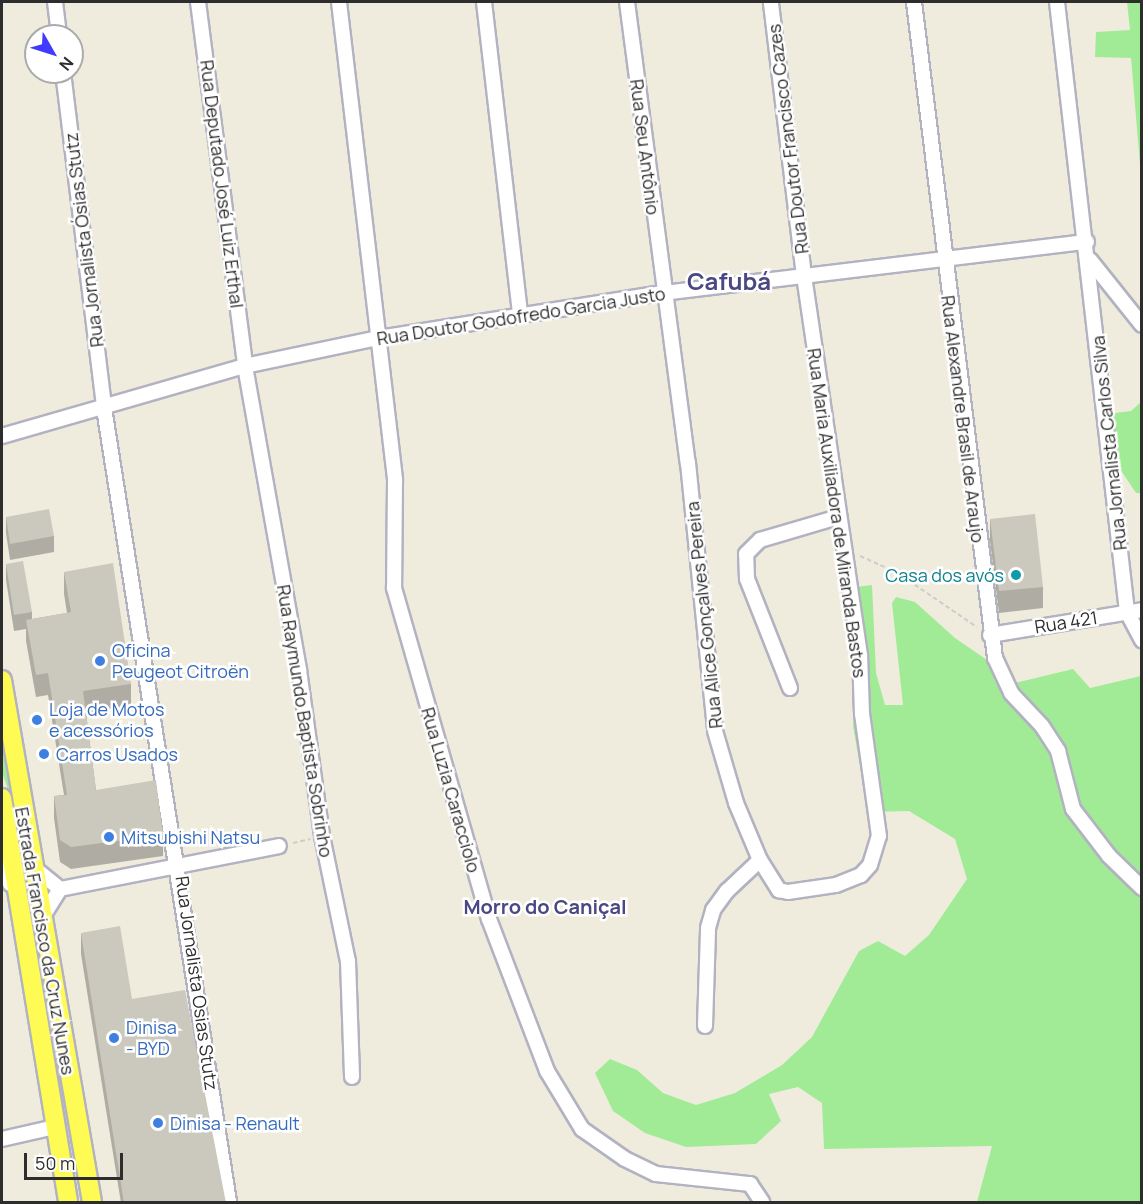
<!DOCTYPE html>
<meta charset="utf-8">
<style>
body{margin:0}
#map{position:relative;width:1143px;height:1204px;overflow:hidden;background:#efecde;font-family:Manrope,sans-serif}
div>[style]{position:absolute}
.green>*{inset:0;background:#a1eb96}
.path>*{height:2px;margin-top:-1px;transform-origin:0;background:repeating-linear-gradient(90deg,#cdcdcd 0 4.5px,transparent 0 7.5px)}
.roads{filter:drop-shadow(2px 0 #b2b2c1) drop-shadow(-2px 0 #b2b2c1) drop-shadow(0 2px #b2b2c1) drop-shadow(0 -2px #b2b2c1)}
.minor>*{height:14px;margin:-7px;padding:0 7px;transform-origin:7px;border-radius:7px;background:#fff}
.major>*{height:18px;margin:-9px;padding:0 9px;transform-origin:9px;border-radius:9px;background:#fefb54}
.wall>*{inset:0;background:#afaca3}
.building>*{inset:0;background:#cbc8bd}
.dots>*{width:16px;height:16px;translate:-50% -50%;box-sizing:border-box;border:3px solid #fff;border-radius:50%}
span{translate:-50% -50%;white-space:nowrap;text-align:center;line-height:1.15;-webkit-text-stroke:5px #fff;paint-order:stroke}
.street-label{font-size:18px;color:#2d2d2d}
.culture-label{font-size:18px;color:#0d838f}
.right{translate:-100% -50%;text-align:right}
.shop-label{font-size:18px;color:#366cbe}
.left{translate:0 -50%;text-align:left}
.neighbourhood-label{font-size:20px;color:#4a4883;font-weight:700}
.district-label{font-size:24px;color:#4a4883;font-weight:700}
.frame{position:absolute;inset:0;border:3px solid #2d2d2d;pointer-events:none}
.north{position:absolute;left:24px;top:24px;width:60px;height:60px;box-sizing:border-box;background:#fff;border:2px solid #ababab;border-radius:50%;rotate:129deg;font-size:16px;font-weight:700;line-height:24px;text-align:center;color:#2d2d2d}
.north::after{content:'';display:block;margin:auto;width:21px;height:27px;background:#403bff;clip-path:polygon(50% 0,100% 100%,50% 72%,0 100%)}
.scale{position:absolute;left:24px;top:1153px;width:99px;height:27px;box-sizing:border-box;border:3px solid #2d2d2d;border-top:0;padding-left:8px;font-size:18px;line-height:21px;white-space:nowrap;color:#2d2d2d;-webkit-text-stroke:4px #fff;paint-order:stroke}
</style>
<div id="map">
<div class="green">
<div style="clip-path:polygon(1127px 2px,1141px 2px,1141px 176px,1131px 58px,1095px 57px,1096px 32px,1130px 30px)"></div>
<div style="clip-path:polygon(1141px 402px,1141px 493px,1136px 493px,1114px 460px,1107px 414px,1131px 411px)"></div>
<div style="clip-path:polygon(872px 585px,876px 673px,885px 705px,903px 705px,892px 603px,896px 597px,915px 602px,955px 638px,990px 662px,999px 680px,1015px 683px,1073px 669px,1090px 688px,1141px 676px,1141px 1202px,977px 1202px,992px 1146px,824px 1149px,822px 1103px,798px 1087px,769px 1094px,781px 1121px,756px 1144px,686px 1147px,645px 1133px,613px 1111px,595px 1073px,610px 1059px,637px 1070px,663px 1093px,696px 1105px,735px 1093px,782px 1065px,812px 1037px,859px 951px,878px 941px,905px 956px,929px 935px,967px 879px,955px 839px,909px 811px,868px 812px,853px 726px,856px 684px,839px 589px)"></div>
<div style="clip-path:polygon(2px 721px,16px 813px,2px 772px)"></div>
</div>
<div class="path">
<div style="left:860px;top:556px;width:39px;rotate:24deg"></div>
<div style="left:896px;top:572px;width:98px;rotate:34.2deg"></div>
<div style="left:293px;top:843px;width:18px;rotate:-13deg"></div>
</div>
<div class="roads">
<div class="minor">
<div style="left:55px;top:2px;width:34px;rotate:83deg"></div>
<div style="left:198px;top:2px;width:367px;rotate:82.6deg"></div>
<div style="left:245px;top:366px;width:309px;rotate:79.9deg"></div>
<div style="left:299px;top:670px;width:168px;rotate:82.1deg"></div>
<div style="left:322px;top:836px;width:128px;rotate:78.3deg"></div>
<div style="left:348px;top:961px;width:116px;rotate:88deg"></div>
<div style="left:339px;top:2px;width:482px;rotate:83.3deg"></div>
<div style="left:395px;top:481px;width:107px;rotate:90.5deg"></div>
<div style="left:394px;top:588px;width:344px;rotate:74deg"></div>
<div style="left:489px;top:919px;width:163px;rotate:69.1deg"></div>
<div style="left:547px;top:1071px;width:68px;rotate:58.9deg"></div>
<div style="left:582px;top:1129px;width:52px;rotate:34.9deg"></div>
<div style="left:625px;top:1159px;width:34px;rotate:26deg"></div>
<div style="left:656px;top:1174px;width:95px;rotate:6.1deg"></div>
<div style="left:750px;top:1184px;width:22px;rotate:56deg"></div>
<div style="left:484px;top:2px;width:315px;rotate:83.4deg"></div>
<div style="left:627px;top:2px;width:465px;rotate:82.5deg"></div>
<div style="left:688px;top:463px;width:269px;rotate:84.2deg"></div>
<div style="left:715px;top:731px;width:75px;rotate:73.7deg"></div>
<div style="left:736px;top:803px;width:62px;rotate:67.2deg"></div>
<div style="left:760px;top:860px;width:36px;rotate:58deg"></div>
<div style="left:779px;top:890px;width:9px;rotate:13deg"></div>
<div style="left:788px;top:892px;width:49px;rotate:-8.3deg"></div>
<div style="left:836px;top:885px;width:27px;rotate:-22deg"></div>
<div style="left:861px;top:875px;width:13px;rotate:-48deg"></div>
<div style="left:870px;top:865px;width:30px;rotate:-73deg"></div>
<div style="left:879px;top:836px;width:123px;rotate:-97.9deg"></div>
<div style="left:862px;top:714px;width:59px;rotate:-91.9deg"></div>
<div style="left:860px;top:655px;width:383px;rotate:-98.4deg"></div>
<div style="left:804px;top:276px;width:276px;rotate:-96.9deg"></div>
<div style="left:914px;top:2px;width:661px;rotate:82.96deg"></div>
<div style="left:995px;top:658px;width:38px;rotate:65deg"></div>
<div style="left:1011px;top:693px;width:45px;rotate:46.8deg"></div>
<div style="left:1042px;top:726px;width:30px;rotate:57deg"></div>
<div style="left:1058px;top:751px;width:60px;rotate:75.5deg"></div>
<div style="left:1073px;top:809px;width:59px;rotate:52.5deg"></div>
<div style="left:1109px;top:856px;width:46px;rotate:44.1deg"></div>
<div style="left:1057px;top:2px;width:614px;rotate:83.45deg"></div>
<div style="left:1127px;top:612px;width:32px;rotate:62deg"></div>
<div style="left:63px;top:72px;width:338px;rotate:83deg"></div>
<div style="left:104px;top:408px;width:804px;rotate:81.05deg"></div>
<div style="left:1090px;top:260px;width:83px;rotate:51.3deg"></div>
<div style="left:2px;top:436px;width:253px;rotate:-16.1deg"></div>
<div style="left:245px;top:366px;width:136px;rotate:-11.9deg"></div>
<div style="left:378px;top:338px;width:289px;rotate:-9deg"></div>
<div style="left:663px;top:293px;width:427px;rotate:-6.9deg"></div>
<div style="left:990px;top:635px;width:154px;rotate:-9.3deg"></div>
<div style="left:790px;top:688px;width:117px;rotate:-111.5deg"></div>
<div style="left:747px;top:579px;width:25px;rotate:-92deg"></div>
<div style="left:746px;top:554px;width:20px;rotate:-45deg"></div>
<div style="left:760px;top:540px;width:81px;rotate:-16.4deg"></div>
<div style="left:2px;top:858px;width:27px;rotate:73deg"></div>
<div style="left:33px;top:867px;width:35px;rotate:39deg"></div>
<div style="left:60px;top:889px;width:34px;rotate:122deg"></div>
<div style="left:60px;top:889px;width:223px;rotate:-11.1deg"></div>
<div style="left:705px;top:1026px;width:98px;rotate:-88.2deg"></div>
<div style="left:708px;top:928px;width:19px;rotate:-74deg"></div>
<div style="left:713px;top:910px;width:24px;rotate:-54deg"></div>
<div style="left:727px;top:891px;width:45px;rotate:-43.2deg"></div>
<div style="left:2px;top:1139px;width:54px;rotate:-12.8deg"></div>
</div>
<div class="major">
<div style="left:2px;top:680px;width:530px;rotate:80.22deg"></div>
<div style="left:2px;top:798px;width:409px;rotate:80.7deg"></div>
</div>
</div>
<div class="wall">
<div style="clip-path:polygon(6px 517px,54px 536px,54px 552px,10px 560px,6px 533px)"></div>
<div style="clip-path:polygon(990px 519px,1043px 587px,1043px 608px,999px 613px,990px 541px)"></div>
<div style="clip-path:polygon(6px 564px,32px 612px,32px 619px,67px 613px,64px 594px,64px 572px,131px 684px,131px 705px,86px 713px,96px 790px,163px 835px,163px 856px,71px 869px,60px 862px,54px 818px,54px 796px,64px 795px,48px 695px,36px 697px,26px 641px,26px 629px,14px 631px,6px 580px)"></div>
<div style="clip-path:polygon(81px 933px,226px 1203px,121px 1203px,81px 954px)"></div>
</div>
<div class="building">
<div style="clip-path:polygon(49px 509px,54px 536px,10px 544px,6px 517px)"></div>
<div style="clip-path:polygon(1035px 514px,1043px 587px,999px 591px,990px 519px)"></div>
<div style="clip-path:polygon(23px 561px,32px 612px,14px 615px,6px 564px)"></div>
<div style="clip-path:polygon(113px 563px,131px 684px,83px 691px,96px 790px,156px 780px,163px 835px,71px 847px,60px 840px,54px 796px,67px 795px,48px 673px,36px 675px,26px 620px,71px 612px,64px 572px)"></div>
<div style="clip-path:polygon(120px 926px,132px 999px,185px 990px,226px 1203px,124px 1203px,81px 933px)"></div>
</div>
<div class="dots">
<div style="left:1016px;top:575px;background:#0f9aa8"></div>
<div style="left:100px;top:661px;background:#3f7fe0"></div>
<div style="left:37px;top:720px;background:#3f7fe0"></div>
<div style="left:44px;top:754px;background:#3f7fe0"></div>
<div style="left:109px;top:837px;background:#3f7fe0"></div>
<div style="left:114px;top:1038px;background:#3f7fe0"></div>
<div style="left:158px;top:1123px;background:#3f7fe0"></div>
</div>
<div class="street-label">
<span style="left:788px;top:139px;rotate:-97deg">Rua Doutor Francisco Cazes</span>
<span style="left:645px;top:147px;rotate:83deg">Rua Seu Antônio</span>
<span style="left:222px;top:184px;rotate:83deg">Rua Deputado José Luiz Erthal</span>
<span style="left:84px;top:240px;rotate:-97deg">Rua Jornalista Ósias Stutz</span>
<span style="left:521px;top:316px;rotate:-9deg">Rua Doutor Godofredo Garcia Justo</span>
<span style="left:963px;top:419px;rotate:83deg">Rua Alexandre Brasil de Araujo</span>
<span style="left:1109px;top:443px;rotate:-96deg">Rua Jornalista Carlos Silva</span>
<span style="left:837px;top:513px;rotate:82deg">Rua Maria Auxiliadora de Miranda Bastos</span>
<span style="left:704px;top:615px;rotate:-96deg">Rua Alice Gonçalves Pereira</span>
<span style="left:1066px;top:622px;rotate:-9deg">Rua 421</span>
<span style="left:305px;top:721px;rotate:81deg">Rua Raymundo Baptista Sobrinho</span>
<span style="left:451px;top:790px;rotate:74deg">Rua Luzia Caracciolo</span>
<span style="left:45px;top:941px;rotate:80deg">Estrada Francisco da Cruz Nunes</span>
<span style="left:197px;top:983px;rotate:82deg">Rua Jornalista Osias Stutz</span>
</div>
<div class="culture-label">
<span class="right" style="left:1004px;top:575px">Casa dos avós</span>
</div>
<div class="shop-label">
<span class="left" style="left:112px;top:661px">Oficina<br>Peugeot Citroën</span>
<span class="left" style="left:49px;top:720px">Loja de Motos<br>e acessórios</span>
<span class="left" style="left:56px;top:754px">Carros Usados</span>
<span class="left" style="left:121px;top:837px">Mitsubishi Natsu</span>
<span class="left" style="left:126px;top:1038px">Dinisa<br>- BYD</span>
<span class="left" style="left:170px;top:1123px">Dinisa - Renault</span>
</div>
<div class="neighbourhood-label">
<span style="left:545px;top:906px">Morro do Caniçal</span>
</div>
<div class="district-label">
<span style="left:729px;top:281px">Cafubá</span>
</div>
<div class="frame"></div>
<div class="north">N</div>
<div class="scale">50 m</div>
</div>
